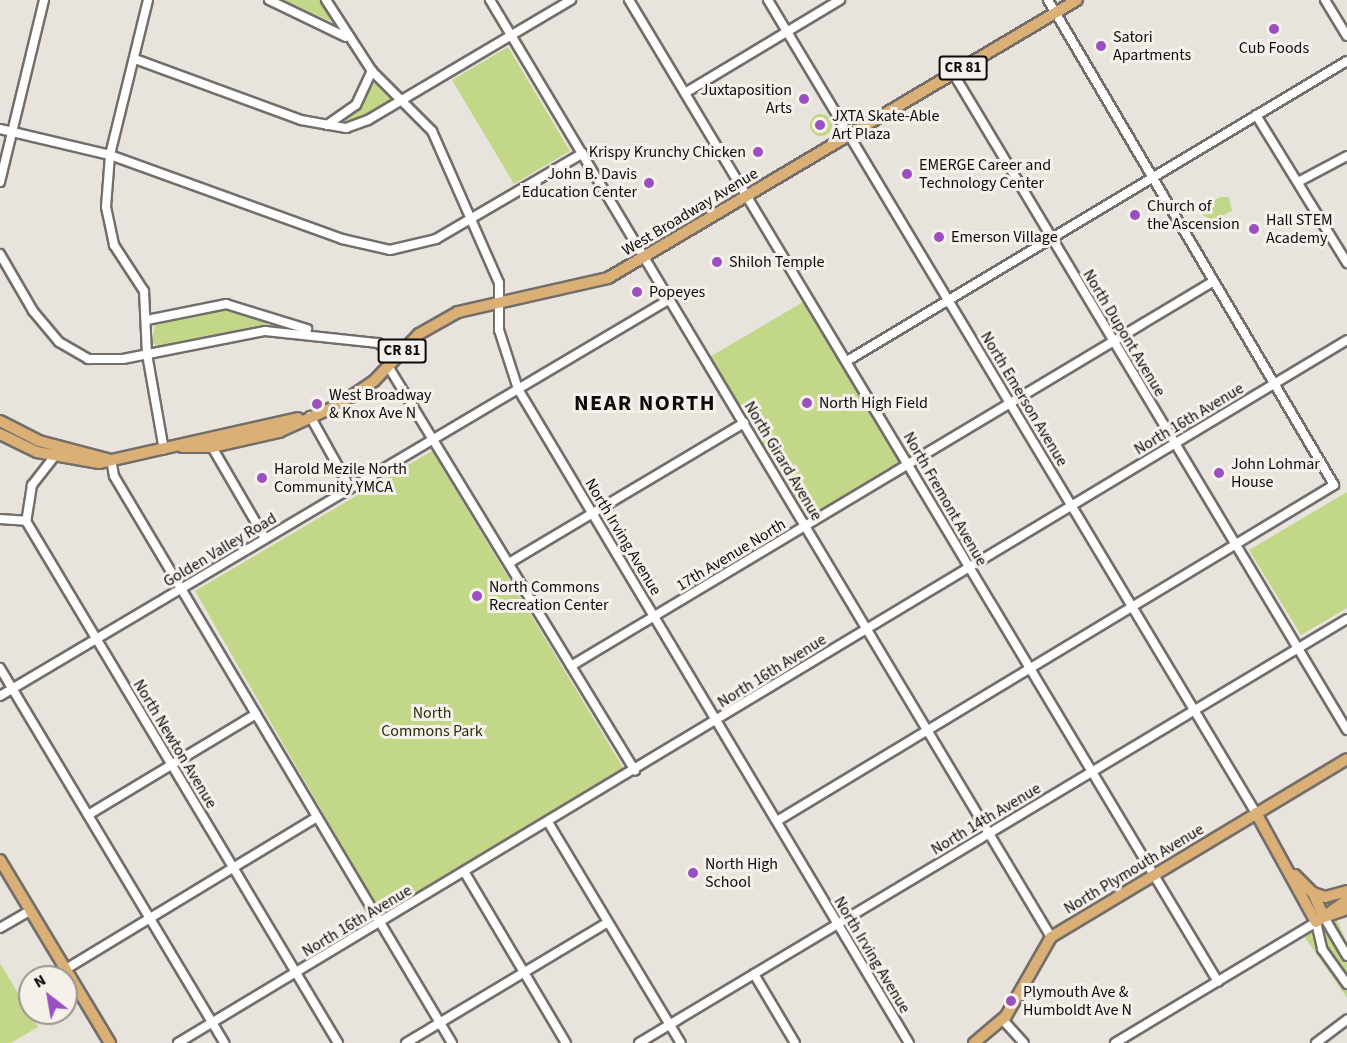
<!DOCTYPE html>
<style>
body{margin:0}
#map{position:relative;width:1347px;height:1043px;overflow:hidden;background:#e9e3de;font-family:"Source Sans 3",sans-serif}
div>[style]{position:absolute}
.green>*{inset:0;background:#c2d787}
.round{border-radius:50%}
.roads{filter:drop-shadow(2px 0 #746e6a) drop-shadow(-2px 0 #746e6a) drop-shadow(0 2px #746e6a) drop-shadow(0 -2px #746e6a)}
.minor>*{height:8px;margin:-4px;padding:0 4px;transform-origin:4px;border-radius:4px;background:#fff}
.major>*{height:10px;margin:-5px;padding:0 5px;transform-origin:5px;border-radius:5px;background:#dab077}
.dots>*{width:16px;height:16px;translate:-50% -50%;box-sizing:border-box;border:3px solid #f6f0eb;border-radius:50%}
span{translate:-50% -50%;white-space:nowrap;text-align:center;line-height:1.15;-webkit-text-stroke:6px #f6f0eb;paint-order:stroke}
.shield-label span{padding:2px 4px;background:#f6f0eb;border:2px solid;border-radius:4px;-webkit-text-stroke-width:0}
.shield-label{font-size:15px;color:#0d0b0a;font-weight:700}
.poi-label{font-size:16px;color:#0d0b0a}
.left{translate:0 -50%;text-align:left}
.right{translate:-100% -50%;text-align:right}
.street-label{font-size:16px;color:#0d0b0a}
.park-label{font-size:16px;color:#283106}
.district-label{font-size:22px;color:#0d0b0a;font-weight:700;letter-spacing:1.5px}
.north{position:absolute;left:18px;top:965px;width:60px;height:60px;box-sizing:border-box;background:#f6f0eb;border:2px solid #999491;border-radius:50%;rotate:329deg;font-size:16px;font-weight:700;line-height:24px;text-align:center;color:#0d0b0a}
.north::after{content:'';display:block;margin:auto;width:21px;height:27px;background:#9c4fc1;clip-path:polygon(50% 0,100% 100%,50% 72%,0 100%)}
</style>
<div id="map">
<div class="green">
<div style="clip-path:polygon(281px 0,320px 0,333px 21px,328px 20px)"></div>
<div style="clip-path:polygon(508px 47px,570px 151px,514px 184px,452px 80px)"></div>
<div style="clip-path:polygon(373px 82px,395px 100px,363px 118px,343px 121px)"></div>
<div class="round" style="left:810px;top:114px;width:22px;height:22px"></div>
<div style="clip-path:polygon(1221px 197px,1229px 197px,1232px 211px,1212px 220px,1204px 216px,1200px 206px)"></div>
<div style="clip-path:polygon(803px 302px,900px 461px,807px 518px,708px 358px)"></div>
<div style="clip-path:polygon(229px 308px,271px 323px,157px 347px,152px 342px,155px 324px)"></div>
<div style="clip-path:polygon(432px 451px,624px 769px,382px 915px,195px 591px)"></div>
<div style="clip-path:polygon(1347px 492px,1347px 608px,1301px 635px,1249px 550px)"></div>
<div style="clip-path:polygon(1337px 920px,1347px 943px,1347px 998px,1304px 936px)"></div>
<div style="clip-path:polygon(0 963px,38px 1027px,11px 1043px,0 1043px)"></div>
</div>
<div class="roads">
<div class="minor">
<div style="left:148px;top:0;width:160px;rotate:103.8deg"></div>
<div style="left:110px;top:155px;width:52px;rotate:94.4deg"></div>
<div style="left:106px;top:207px;width:39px;rotate:78deg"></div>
<div style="left:114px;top:245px;width:55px;rotate:56.9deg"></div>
<div style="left:144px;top:291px;width:63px;rotate:87.3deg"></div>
<div style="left:147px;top:354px;width:97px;rotate:80deg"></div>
<div style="left:269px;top:0;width:85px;rotate:25.7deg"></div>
<div style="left:326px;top:0;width:85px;rotate:57.1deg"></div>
<div style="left:372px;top:71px;width:85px;rotate:45deg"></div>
<div style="left:432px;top:131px;width:166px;rotate:66.2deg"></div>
<div style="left:499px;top:283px;width:47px;rotate:90deg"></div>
<div style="left:499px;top:330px;width:62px;rotate:72.1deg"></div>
<div style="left:518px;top:389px;width:762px;rotate:59.13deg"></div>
<div style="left:490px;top:0;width:1092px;rotate:59.09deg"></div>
<div style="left:629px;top:0;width:1145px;rotate:59.04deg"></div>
<div style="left:768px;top:0;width:948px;rotate:59.03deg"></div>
<div style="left:1325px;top:0;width:42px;rotate:58.6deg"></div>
<div style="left:135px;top:59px;width:177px;rotate:20.2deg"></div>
<div style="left:301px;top:120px;width:46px;rotate:10.1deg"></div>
<div style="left:346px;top:128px;width:23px;rotate:-20deg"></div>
<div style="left:368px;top:120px;width:236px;rotate:-30.6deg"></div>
<div style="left:953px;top:73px;width:766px;rotate:59.05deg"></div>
<div style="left:685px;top:93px;width:181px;rotate:-31deg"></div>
<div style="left:1256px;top:115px;width:174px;rotate:58.4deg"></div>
<div style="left:327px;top:125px;width:35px;rotate:-35deg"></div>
<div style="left:356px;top:105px;width:38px;rotate:-65deg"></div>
<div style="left:0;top:129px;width:113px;rotate:13.3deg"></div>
<div style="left:110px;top:155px;width:247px;rotate:19.9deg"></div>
<div style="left:342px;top:239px;width:49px;rotate:12.9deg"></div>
<div style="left:390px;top:250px;width:47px;rotate:-13.4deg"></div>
<div style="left:436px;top:239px;width:170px;rotate:-30.3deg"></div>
<div style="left:0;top:182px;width:187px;rotate:-76.4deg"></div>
<div style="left:1298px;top:182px;width:55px;rotate:-28deg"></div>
<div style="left:0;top:254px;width:66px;rotate:59.9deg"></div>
<div style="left:33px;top:311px;width:40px;rotate:50deg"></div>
<div style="left:59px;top:342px;width:34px;rotate:30deg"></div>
<div style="left:88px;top:359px;width:35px"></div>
<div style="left:123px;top:359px;width:145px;rotate:-11.2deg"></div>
<div style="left:265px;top:331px;width:114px;rotate:6.1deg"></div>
<div style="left:378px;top:343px;width:24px;rotate:36deg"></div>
<div style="left:147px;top:320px;width:81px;rotate:-11.4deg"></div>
<div style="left:226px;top:304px;width:85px;rotate:17.2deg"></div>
<div style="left:847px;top:361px;width:583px;rotate:-30.96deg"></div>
<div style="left:388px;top:366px;width:474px;rotate:58.6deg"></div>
<div style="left:310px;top:416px;width:82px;rotate:60.9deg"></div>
<div style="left:212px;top:447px;width:105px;rotate:59.8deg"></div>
<div style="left:54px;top:457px;width:36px;rotate:128deg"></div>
<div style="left:32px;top:485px;width:36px;rotate:99deg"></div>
<div style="left:26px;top:521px;width:608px;rotate:59.13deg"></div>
<div style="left:111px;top:459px;width:17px;rotate:80deg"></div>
<div style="left:114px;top:476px;width:660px;rotate:59.2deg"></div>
<div style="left:0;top:519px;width:26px;rotate:4deg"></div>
<div style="left:509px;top:563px;width:274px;rotate:-30.8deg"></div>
<div style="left:571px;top:666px;width:749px;rotate:-30.91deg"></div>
<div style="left:0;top:668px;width:437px;rotate:59.1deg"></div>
<div style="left:0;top:696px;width:779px;rotate:-30.65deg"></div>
<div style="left:88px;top:815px;width:196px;rotate:-31deg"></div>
<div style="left:777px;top:821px;width:650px;rotate:-31.1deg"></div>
<div style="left:1334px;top:485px;width:563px;rotate:-120.53deg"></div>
<div style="left:548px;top:822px;width:258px;rotate:59deg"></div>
<div style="left:465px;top:873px;width:198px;rotate:59.3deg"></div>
<div style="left:1324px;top:917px;width:45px;rotate:59.5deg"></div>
<div style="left:0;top:928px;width:34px;rotate:-30deg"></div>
<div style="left:66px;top:969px;width:293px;rotate:-31.2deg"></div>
<div style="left:754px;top:974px;width:80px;rotate:59.3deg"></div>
<div style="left:1003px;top:1020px;width:31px;rotate:48deg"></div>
<div style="left:178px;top:1043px;width:1364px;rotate:-31.02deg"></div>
<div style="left:406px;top:1043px;width:235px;rotate:-30.9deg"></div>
<div style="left:639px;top:1043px;width:825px;rotate:-30.92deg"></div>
<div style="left:1115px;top:1043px;width:235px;rotate:-31deg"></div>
<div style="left:1316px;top:922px;width:28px;rotate:77deg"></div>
<div style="left:1322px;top:949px;width:43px;rotate:54.5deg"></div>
<div style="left:1316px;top:1043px;width:39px;rotate:-37deg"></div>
</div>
<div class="major">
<div style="left:0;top:421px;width:44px;rotate:27.1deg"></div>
<div style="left:39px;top:441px;width:70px;rotate:14.8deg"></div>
<div style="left:0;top:434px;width:41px;rotate:25.9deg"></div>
<div style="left:37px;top:452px;width:63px;rotate:10.1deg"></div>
<div style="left:99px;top:463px;width:204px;rotate:-12.7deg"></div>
<div style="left:182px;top:447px;width:30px"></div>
<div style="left:212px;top:447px;width:69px;rotate:-12.6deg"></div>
<div style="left:279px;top:432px;width:65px;rotate:-24.6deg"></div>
<div style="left:338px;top:405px;width:43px;rotate:-33.7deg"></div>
<div style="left:374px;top:381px;width:65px;rotate:-46.2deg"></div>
<div style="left:419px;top:334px;width:45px;rotate:-29.4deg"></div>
<div style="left:458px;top:312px;width:154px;rotate:-12.8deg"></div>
<div style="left:608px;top:278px;width:545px;rotate:-30.66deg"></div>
<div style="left:1256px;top:813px;width:124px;rotate:61.2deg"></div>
<div style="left:1316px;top:922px;width:38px;rotate:-35deg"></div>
<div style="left:0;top:860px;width:214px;rotate:59deg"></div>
<div style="left:1295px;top:875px;width:25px;rotate:45deg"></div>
<div style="left:1313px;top:893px;width:26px;rotate:65deg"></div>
<div style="left:1313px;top:893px;width:13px;rotate:18deg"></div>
<div style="left:1325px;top:897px;width:23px;rotate:-15deg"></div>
<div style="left:1324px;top:917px;width:24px;rotate:-19deg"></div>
<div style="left:974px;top:1043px;width:42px;rotate:-40.2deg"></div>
<div style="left:1006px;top:1016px;width:91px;rotate:-60.3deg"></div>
<div style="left:1051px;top:937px;width:345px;rotate:-31deg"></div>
</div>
</div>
<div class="dots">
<div style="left:1274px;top:29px;background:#9c4fc1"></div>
<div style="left:1101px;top:46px;background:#9c4fc1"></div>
<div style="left:804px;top:99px;background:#9c4fc1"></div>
<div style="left:820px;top:125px;background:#9c4fc1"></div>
<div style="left:758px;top:152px;background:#9c4fc1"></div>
<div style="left:907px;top:174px;background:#9c4fc1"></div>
<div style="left:649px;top:183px;background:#9c4fc1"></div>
<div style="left:1135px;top:215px;background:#9c4fc1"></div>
<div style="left:1254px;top:229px;background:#9c4fc1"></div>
<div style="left:939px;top:237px;background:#9c4fc1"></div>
<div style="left:717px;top:262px;background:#9c4fc1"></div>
<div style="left:637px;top:292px;background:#9c4fc1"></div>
<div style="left:807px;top:403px;background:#9c4fc1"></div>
<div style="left:317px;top:404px;background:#9c4fc1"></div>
<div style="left:1219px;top:473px;background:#9c4fc1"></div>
<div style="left:262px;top:478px;background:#9c4fc1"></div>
<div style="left:477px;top:596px;background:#9c4fc1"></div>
<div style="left:693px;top:873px;background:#9c4fc1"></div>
<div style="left:1011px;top:1001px;background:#9c4fc1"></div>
</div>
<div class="shield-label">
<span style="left:963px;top:68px">CR 81</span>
<span style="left:402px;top:351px">CR 81</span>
</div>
<div class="poi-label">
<span class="left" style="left:1113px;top:46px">Satori<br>Apartments</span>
<span style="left:1274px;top:48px">Cub Foods</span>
<span class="right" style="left:792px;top:99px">Juxtaposition<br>Arts</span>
<span class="left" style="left:832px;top:125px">JXTA Skate-Able<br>Art Plaza</span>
<span class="right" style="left:746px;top:152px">Krispy Krunchy Chicken</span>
<span class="left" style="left:919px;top:174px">EMERGE Career and<br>Technology Center</span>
<span class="right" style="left:637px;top:183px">John B. Davis<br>Education Center</span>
<span class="left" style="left:1147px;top:215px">Church of<br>the Ascension</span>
<span class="left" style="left:1266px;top:229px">Hall STEM<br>Academy</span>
<span class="left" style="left:951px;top:237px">Emerson Village</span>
<span class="left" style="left:729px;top:262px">Shiloh Temple</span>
<span class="left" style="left:649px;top:292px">Popeyes</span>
<span class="left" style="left:329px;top:404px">West Broadway<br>&amp; Knox Ave N</span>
<span class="left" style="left:819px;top:403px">North High Field</span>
<span class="left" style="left:1231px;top:473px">John Lohmar<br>House</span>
<span class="left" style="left:274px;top:478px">Harold Mezile North<br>Community YMCA</span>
<span class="left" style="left:489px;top:596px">North Commons<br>Recreation Center</span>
<span class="left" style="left:705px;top:873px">North High<br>School</span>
<span class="left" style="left:1023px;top:1001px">Plymouth Ave &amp;<br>Humboldt Ave N</span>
</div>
<div class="street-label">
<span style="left:690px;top:212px;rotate:-31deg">West Broadway Avenue</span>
<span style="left:1124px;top:333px;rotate:59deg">North Dupont Avenue</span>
<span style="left:1024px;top:399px;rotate:59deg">North Emerson Avenue</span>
<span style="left:1189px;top:419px;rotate:-31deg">North 16th Avenue</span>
<span style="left:783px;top:461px;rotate:59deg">North Girard Avenue</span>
<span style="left:945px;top:499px;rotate:60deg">North Fremont Avenue</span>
<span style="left:623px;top:537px;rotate:59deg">North Irving Avenue</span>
<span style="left:220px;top:550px;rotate:-31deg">Golden Valley Road</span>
<span style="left:731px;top:555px;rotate:-31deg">17th Avenue North</span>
<span style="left:772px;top:671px;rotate:-32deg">North 16th Avenue</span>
<span style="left:175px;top:744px;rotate:59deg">North Newton Avenue</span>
<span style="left:986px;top:819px;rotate:-31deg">North 14th Avenue</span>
<span style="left:1134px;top:869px;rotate:-31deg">North Plymouth Avenue</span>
<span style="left:357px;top:921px;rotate:-31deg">North 16th Avenue</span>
<span style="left:872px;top:955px;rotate:59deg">North Irving Avenue</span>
</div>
<div class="park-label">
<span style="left:432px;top:722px">North<br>Commons Park</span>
</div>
<div class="district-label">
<span style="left:645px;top:404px">NEAR NORTH</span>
</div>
<div class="north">N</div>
</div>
